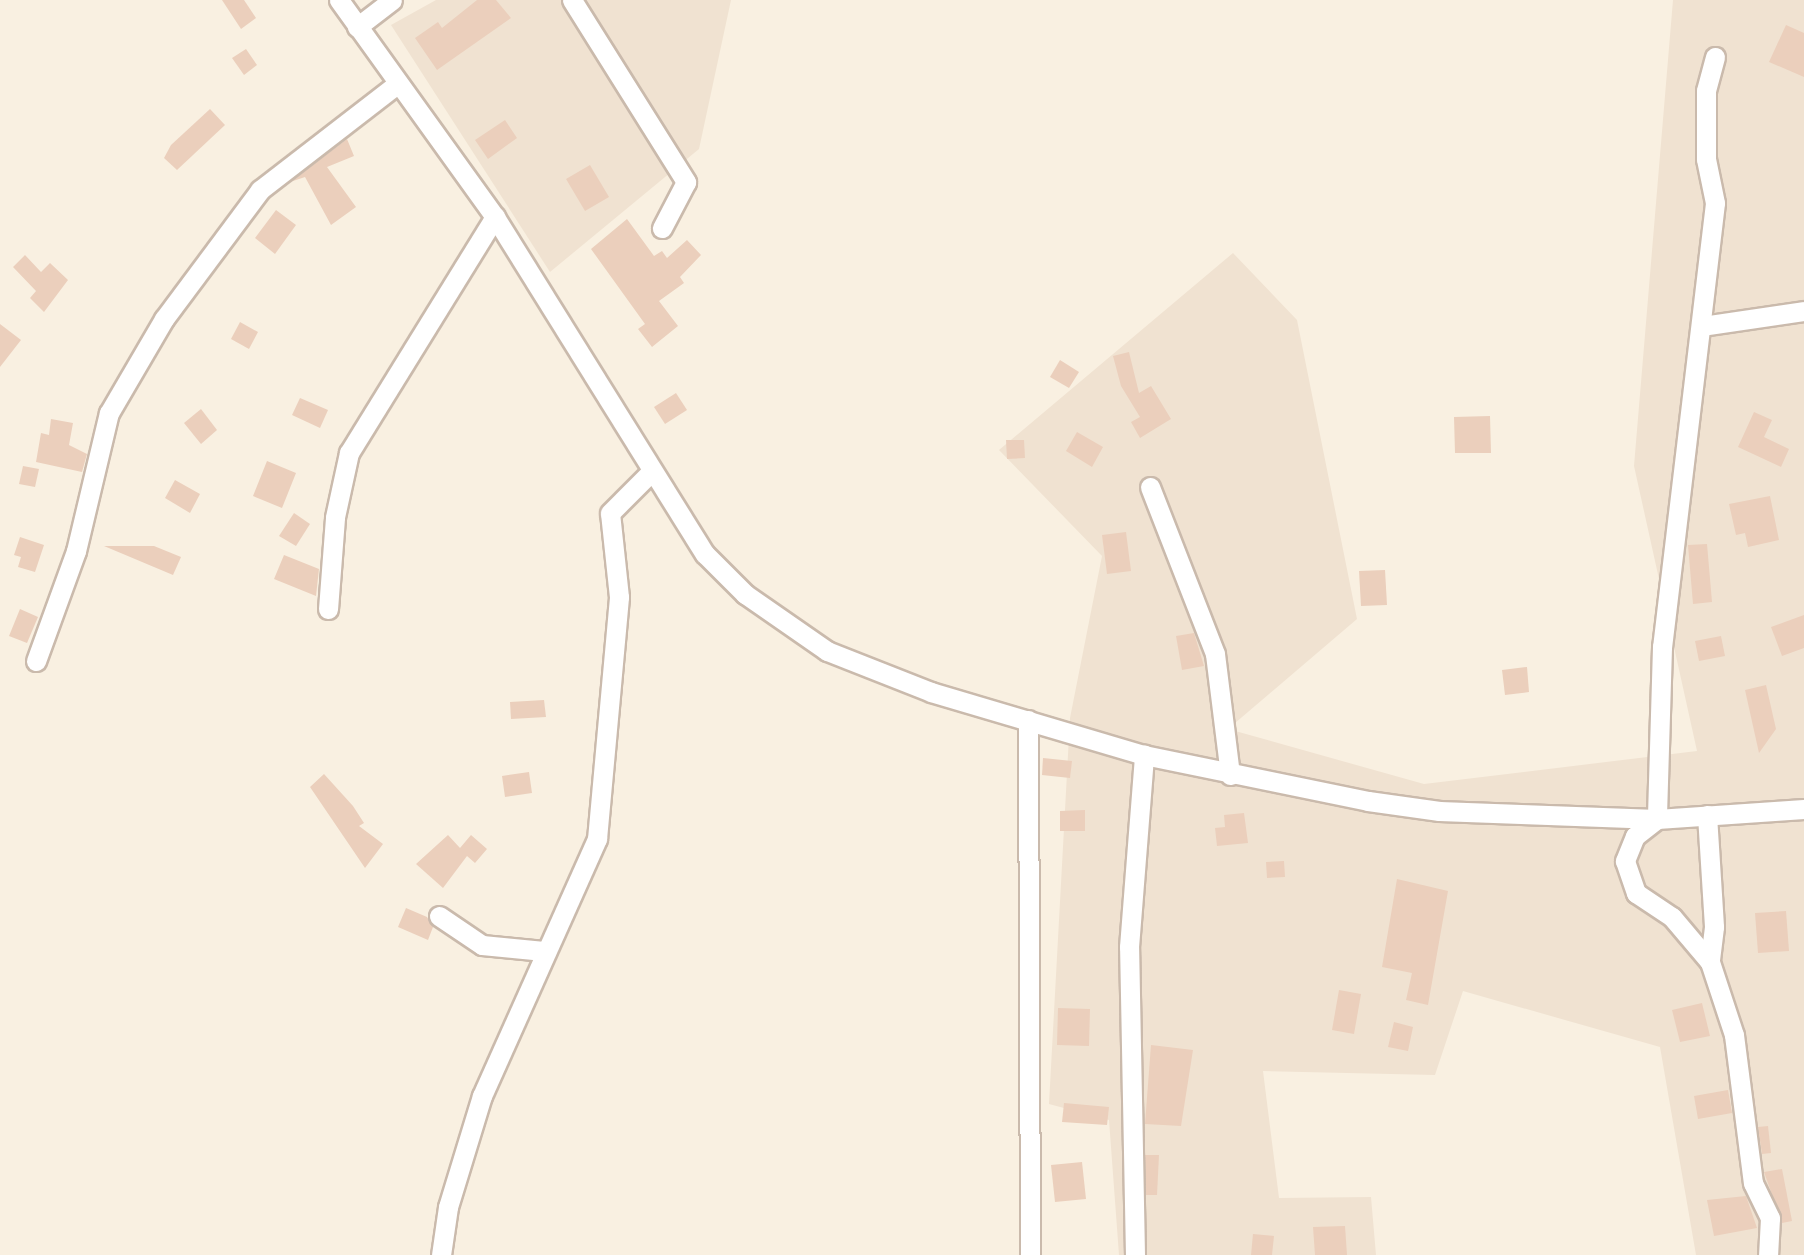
<!DOCTYPE html>
<style>
body{margin:0}
#map{position:relative;width:1804px;height:1255px;overflow:hidden;background:#f9f0e1;font-family:"Roboto Condensed",sans-serif}
div>[style]{position:absolute}
.residential>*{inset:0;background:#f0e2d1}
.building>*{inset:0;background:#ebcfbc}
.roads{filter:drop-shadow(2px 0 #cabaac) drop-shadow(-2px 0 #cabaac) drop-shadow(0 2px #cabaac) drop-shadow(0 -2px #cabaac)}
.minor>*{height:19px;margin:-9.5px;padding:0 9.5px;transform-origin:9.5px;border-radius:9.5px;background:#fff}
span{translate:-50% -50%;white-space:nowrap;text-align:center;line-height:1.15;-webkit-text-stroke:6px #fdf4e7;paint-order:stroke}
</style>
<div id="map">
<div class="residential">
<div style="clip-path:polygon(436px 0,731px 0,699px 149px,550px 272px,391px 25px)"></div>
<div style="clip-path:polygon(1673px 0,1804px 0,1804px 1255px,1696px 1255px,1660px 1047px,1463px 991px,1435px 1075px,1263px 1071px,1279px 1198px,1371px 1197px,1376px 1255px,1119px 1255px,1109px 1120px,1049px 1104px,1070px 718px,1102px 556px,999px 450px,1233px 253px,1297px 320px,1357px 619px,1228px 729px,1424px 784px,1697px 751px,1634px 466px)"></div>
</div>
<div class="building">
<div style="clip-path:polygon(222px 0,244px 0,256px 18px,241px 29px)"></div>
<div style="clip-path:polygon(477px 0,496px 0,511px 18px,437px 70px,415px 38px,438px 22px,442px 28px)"></div>
<div style="clip-path:polygon(1786px 25px,1804px 33px,1804px 77px,1769px 62px)"></div>
<div style="clip-path:polygon(246px 49px,257px 65px,244px 75px,232px 58px)"></div>
<div style="clip-path:polygon(210px 109px,225px 125px,177px 170px,164px 158px,171px 145px)"></div>
<div style="clip-path:polygon(505px 120px,517px 138px,488px 159px,475px 140px)"></div>
<div style="clip-path:polygon(347px 139px,354px 156px,327px 167px,356px 207px,331px 225px,305px 177px,290px 182px)"></div>
<div style="clip-path:polygon(590px 165px,609px 197px,585px 211px,566px 179px)"></div>
<div style="clip-path:polygon(276px 210px,296px 225px,275px 254px,255px 238px)"></div>
<div style="clip-path:polygon(627px 219px,654px 256px,662px 251px,667px 258px,687px 240px,701px 255px,680px 277px,684px 283px,659px 301px,678px 326px,652px 347px,638px 329px,645px 324px,591px 249px)"></div>
<div style="clip-path:polygon(25px 255px,41px 272px,50px 263px,68px 280px,44px 312px,30px 298px,36px 291px,13px 267px)"></div>
<div style="clip-path:polygon(240px 322px,258px 332px,249px 349px,231px 339px)"></div>
<div style="clip-path:polygon(0 324px,21px 340px,0 367px)"></div>
<div style="clip-path:polygon(1129px 352px,1139px 393px,1151px 386px,1171px 419px,1140px 438px,1131px 422px,1140px 417px,1121px 386px,1113px 356px)"></div>
<div style="clip-path:polygon(1060px 360px,1079px 372px,1069px 388px,1050px 377px)"></div>
<div style="clip-path:polygon(676px 393px,687px 410px,665px 424px,654px 407px)"></div>
<div style="clip-path:polygon(300px 398px,328px 410px,320px 428px,292px 415px)"></div>
<div style="clip-path:polygon(201px 409px,217px 430px,201px 444px,184px 423px)"></div>
<div style="clip-path:polygon(1754px 412px,1772px 420px,1764px 437px,1789px 449px,1781px 467px,1738px 447px)"></div>
<div style="clip-path:polygon(1490px 416px,1491px 453px,1455px 453px,1454px 417px)"></div>
<div style="clip-path:polygon(51px 419px,73px 423px,69px 445px,87px 454px,82px 472px,36px 462px,41px 433px,49px 435px)"></div>
<div style="clip-path:polygon(1077px 432px,1103px 447px,1092px 467px,1066px 451px)"></div>
<div style="clip-path:polygon(1006px 440px,1024px 440px,1025px 458px,1007px 459px)"></div>
<div style="clip-path:polygon(267px 461px,296px 473px,282px 508px,253px 496px)"></div>
<div style="clip-path:polygon(23px 466px,39px 469px,35px 487px,19px 484px)"></div>
<div style="clip-path:polygon(175px 480px,200px 494px,190px 513px,165px 498px)"></div>
<div style="clip-path:polygon(1770px 496px,1779px 540px,1748px 547px,1745px 533px,1736px 535px,1729px 504px)"></div>
<div style="clip-path:polygon(294px 513px,310px 524px,296px 546px,279px 536px)"></div>
<div style="clip-path:polygon(1126px 532px,1131px 571px,1107px 574px,1102px 535px)"></div>
<div style="clip-path:polygon(20px 537px,44px 545px,35px 572px,18px 567px,21px 557px,14px 555px)"></div>
<div style="clip-path:polygon(1707px 544px,1712px 602px,1693px 604px,1688px 545px)"></div>
<div style="clip-path:polygon(104px 546px,154px 546px,181px 557px,173px 575px)"></div>
<div style="clip-path:polygon(284px 555px,319px 569px,316px 596px,274px 579px)"></div>
<div style="clip-path:polygon(1385px 570px,1387px 605px,1361px 606px,1359px 571px)"></div>
<div style="clip-path:polygon(20px 609px,38px 617px,27px 643px,9px 636px)"></div>
<div style="clip-path:polygon(1804px 615px,1804px 648px,1782px 656px,1771px 627px)"></div>
<div style="clip-path:polygon(1194px 633px,1204px 666px,1182px 670px,1176px 636px)"></div>
<div style="clip-path:polygon(1721px 636px,1725px 656px,1699px 661px,1695px 641px)"></div>
<div style="clip-path:polygon(1527px 667px,1529px 692px,1505px 695px,1502px 670px)"></div>
<div style="clip-path:polygon(1766px 685px,1776px 729px,1759px 753px,1745px 690px)"></div>
<div style="clip-path:polygon(544px 700px,546px 717px,511px 719px,510px 702px)"></div>
<div style="clip-path:polygon(1043px 758px,1072px 761px,1070px 778px,1042px 775px)"></div>
<div style="clip-path:polygon(529px 772px,532px 793px,505px 797px,502px 776px)"></div>
<div style="clip-path:polygon(324px 774px,353px 806px,364px 823px,359px 826px,383px 844px,365px 868px,310px 787px)"></div>
<div style="clip-path:polygon(1085px 810px,1085px 831px,1060px 831px,1060px 811px)"></div>
<div style="clip-path:polygon(1244px 813px,1248px 843px,1217px 846px,1215px 828px,1225px 827px,1224px 815px)"></div>
<div style="clip-path:polygon(448px 835px,460px 848px,471px 835px,487px 849px,475px 863px,467px 856px,443px 888px,416px 864px)"></div>
<div style="clip-path:polygon(1284px 861px,1285px 877px,1267px 878px,1266px 862px)"></div>
<div style="clip-path:polygon(1397px 879px,1448px 891px,1428px 1005px,1406px 1000px,1412px 973px,1382px 967px)"></div>
<div style="clip-path:polygon(406px 908px,427px 917px,433px 927px,428px 940px,398px 927px)"></div>
<div style="clip-path:polygon(1786px 911px,1789px 951px,1758px 953px,1755px 913px)"></div>
<div style="clip-path:polygon(1339px 990px,1361px 994px,1354px 1034px,1332px 1030px)"></div>
<div style="clip-path:polygon(1702px 1003px,1710px 1036px,1680px 1042px,1672px 1010px)"></div>
<div style="clip-path:polygon(1058px 1008px,1090px 1009px,1089px 1046px,1057px 1045px)"></div>
<div style="clip-path:polygon(1394px 1022px,1413px 1027px,1408px 1051px,1388px 1047px)"></div>
<div style="clip-path:polygon(1151px 1045px,1193px 1050px,1181px 1126px,1145px 1124px)"></div>
<div style="clip-path:polygon(1728px 1090px,1732px 1113px,1698px 1119px,1694px 1096px)"></div>
<div style="clip-path:polygon(1064px 1103px,1109px 1107px,1107px 1125px,1062px 1122px)"></div>
<div style="clip-path:polygon(1768px 1126px,1771px 1153px,1762px 1154px,1758px 1127px)"></div>
<div style="clip-path:polygon(1145px 1155px,1159px 1155px,1157px 1195px,1146px 1195px)"></div>
<div style="clip-path:polygon(1082px 1162px,1086px 1199px,1055px 1202px,1051px 1165px)"></div>
<div style="clip-path:polygon(1782px 1169px,1792px 1221px,1782px 1223px,1764px 1172px)"></div>
<div style="clip-path:polygon(1746px 1196px,1757px 1228px,1714px 1236px,1707px 1200px)"></div>
<div style="clip-path:polygon(1345px 1226px,1347px 1255px,1315px 1255px,1313px 1227px)"></div>
<div style="clip-path:polygon(1253px 1234px,1274px 1236px,1272px 1255px,1251px 1255px)"></div>
</div>
<div class="roads">
<div class="minor">
<div style="left:339px;top:0;width:267px;rotate:54.3deg"></div>
<div style="left:495px;top:217px;width:397px;rotate:58.1deg"></div>
<div style="left:705px;top:554px;width:57px;rotate:45deg"></div>
<div style="left:745px;top:594px;width:100px;rotate:34.8deg"></div>
<div style="left:827px;top:651px;width:112px;rotate:21.5deg"></div>
<div style="left:931px;top:692px;width:222px;rotate:16.5deg"></div>
<div style="left:1144px;top:755px;width:229px;rotate:11.6deg"></div>
<div style="left:1368px;top:801px;width:72px;rotate:8deg"></div>
<div style="left:1439px;top:811px;width:218px;rotate:2.1deg"></div>
<div style="left:1657px;top:819px;width:147px;rotate:-3.9deg"></div>
<div style="left:572px;top:0;width:215px;rotate:57.9deg"></div>
<div style="left:686px;top:182px;width:52px;rotate:117.6deg"></div>
<div style="left:357px;top:27px;width:44px;rotate:-37.6deg"></div>
<div style="left:1715px;top:57px;width:35px;rotate:105deg"></div>
<div style="left:1706px;top:91px;width:68px;rotate:90deg"></div>
<div style="left:1706px;top:159px;width:45px;rotate:78.4deg"></div>
<div style="left:1715px;top:203px;width:447px;rotate:96.8deg"></div>
<div style="left:1662px;top:647px;width:172px;rotate:91.7deg"></div>
<div style="left:1657px;top:819px;width:28px;rotate:142deg"></div>
<div style="left:1635px;top:836px;width:27px;rotate:112deg"></div>
<div style="left:1625px;top:861px;width:34px;rotate:71deg"></div>
<div style="left:1636px;top:893px;width:43px;rotate:33.7deg"></div>
<div style="left:1672px;top:917px;width:59px;rotate:49.8deg"></div>
<div style="left:1710px;top:962px;width:77px;rotate:71.8deg"></div>
<div style="left:1734px;top:1035px;width:149px;rotate:82.7deg"></div>
<div style="left:1753px;top:1183px;width:39px;rotate:64deg"></div>
<div style="left:1770px;top:1218px;width:37px;rotate:93deg"></div>
<div style="left:1702px;top:326px;width:103px;rotate:-8.4deg"></div>
<div style="left:1150px;top:487px;width:179px;rotate:68.7deg"></div>
<div style="left:1215px;top:654px;width:122px;rotate:82.9deg"></div>
<div style="left:328px;top:609px;width:92px;rotate:-85.6deg"></div>
<div style="left:335px;top:517px;width:66px;rotate:-77.7deg"></div>
<div style="left:349px;top:453px;width:278px;rotate:-58.3deg"></div>
<div style="left:36px;top:661px;width:117px;rotate:-70deg"></div>
<div style="left:76px;top:551px;width:142px;rotate:-76.6deg"></div>
<div style="left:109px;top:413px;width:109px;rotate:-59.7deg"></div>
<div style="left:164px;top:319px;width:161px;rotate:-53.3deg"></div>
<div style="left:260px;top:190px;width:172px;rotate:-37.7deg"></div>
<div style="left:1028px;top:720px;width:535px;rotate:89.79deg"></div>
<div style="left:1707px;top:815px;width:112px;rotate:86.4deg"></div>
<div style="left:1714px;top:927px;width:35px;rotate:97deg"></div>
<div style="left:439px;top:916px;width:52px;rotate:34deg"></div>
<div style="left:482px;top:945px;width:62px;rotate:5.5deg"></div>
<div style="left:441px;top:1255px;width:49px;rotate:-81.7deg"></div>
<div style="left:448px;top:1207px;width:116px;rotate:-73deg"></div>
<div style="left:482px;top:1096px;width:282px;rotate:-65.9deg"></div>
<div style="left:597px;top:839px;width:243px;rotate:-84.8deg"></div>
<div style="left:619px;top:597px;width:84px;rotate:-96.1deg"></div>
<div style="left:610px;top:513px;width:59px;rotate:-45deg"></div>
<div style="left:1135px;top:1255px;width:308px;rotate:-91.1deg"></div>
<div style="left:1129px;top:947px;width:193px;rotate:-85.5deg"></div>
</div>
</div>
</div>
